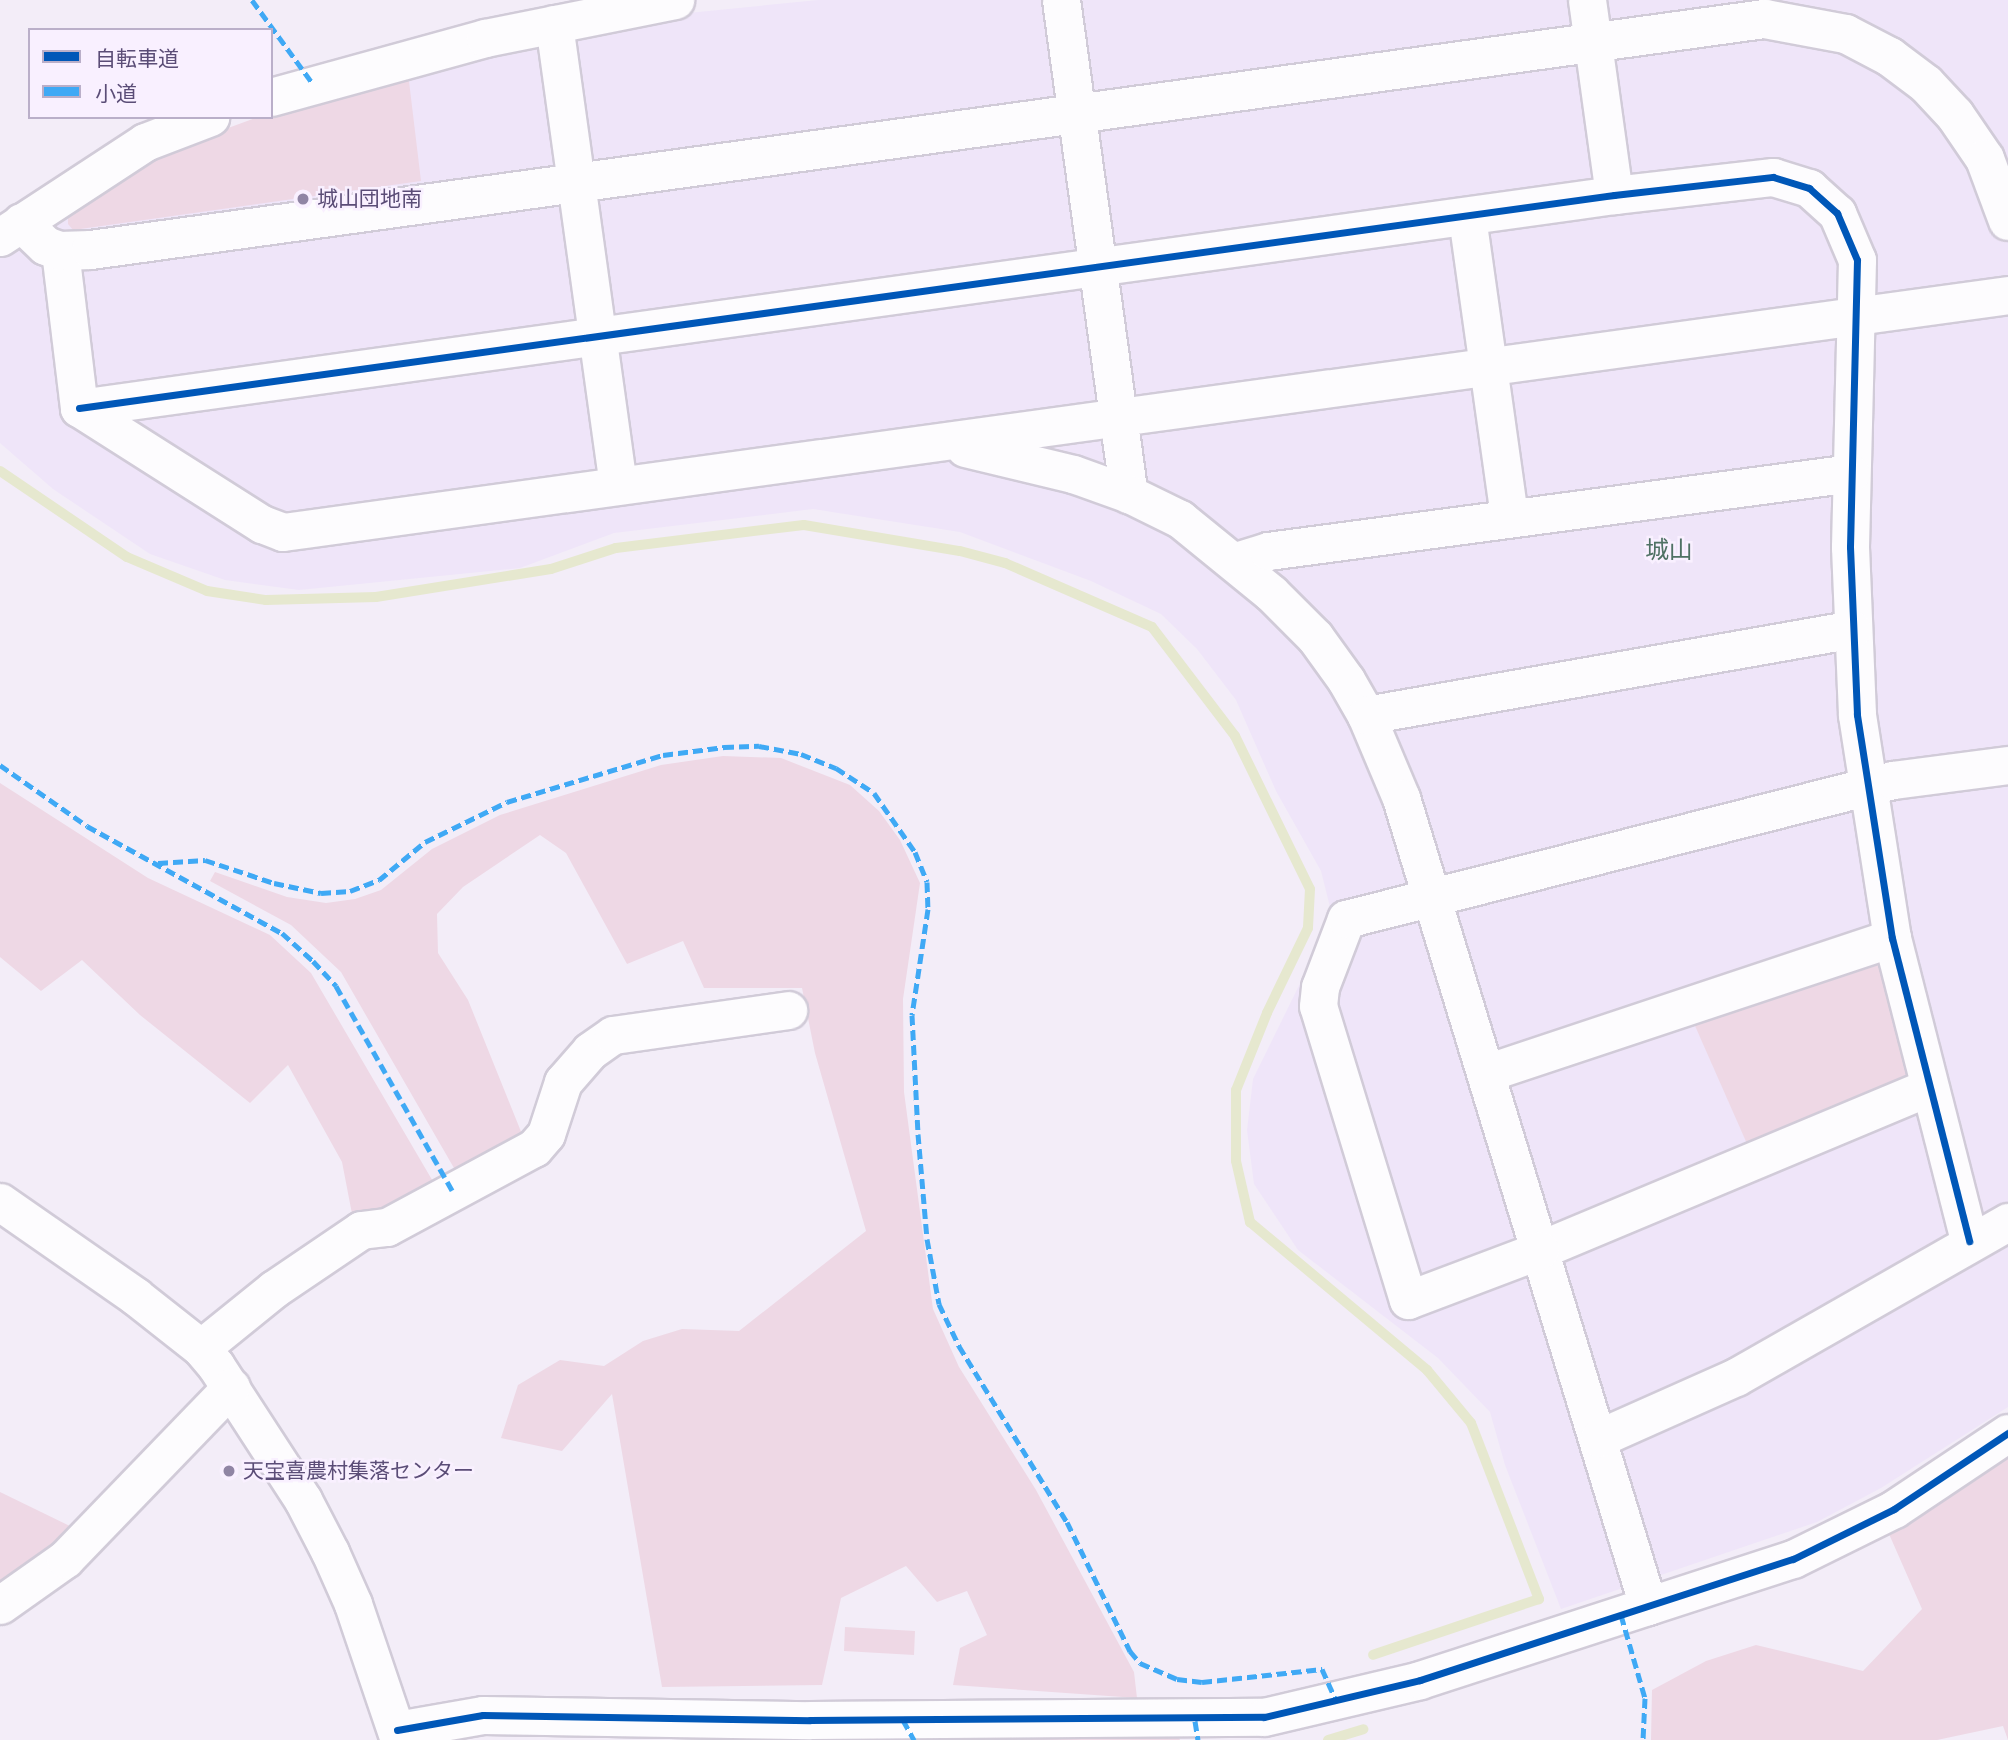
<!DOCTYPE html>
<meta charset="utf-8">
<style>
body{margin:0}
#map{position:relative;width:2008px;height:1740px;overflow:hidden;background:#f3edf8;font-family:"Space Grotesk","Noto Sans JP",sans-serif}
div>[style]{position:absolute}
.residential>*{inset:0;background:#efe5f9}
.green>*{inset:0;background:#eed8e5}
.stream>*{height:10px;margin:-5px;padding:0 5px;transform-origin:5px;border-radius:5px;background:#e6e8cf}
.roads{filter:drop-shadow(2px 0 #d1cbd8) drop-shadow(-2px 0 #d1cbd8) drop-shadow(0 2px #d1cbd8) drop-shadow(0 -2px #d1cbd8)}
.street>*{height:37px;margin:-18.5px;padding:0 18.5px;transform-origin:18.5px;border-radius:18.5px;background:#fdfcfe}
.secondary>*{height:38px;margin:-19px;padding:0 19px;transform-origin:19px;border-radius:19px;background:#fdfcfe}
.quiet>*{height:5px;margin-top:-2.5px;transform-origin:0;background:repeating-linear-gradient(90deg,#3fa9f5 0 10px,transparent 0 15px)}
.cycleway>*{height:7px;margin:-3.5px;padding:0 3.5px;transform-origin:3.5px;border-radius:3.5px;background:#0057b8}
.dots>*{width:19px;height:19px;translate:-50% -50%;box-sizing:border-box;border:4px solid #f9f0ff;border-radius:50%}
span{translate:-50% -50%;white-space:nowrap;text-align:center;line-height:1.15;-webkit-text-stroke:5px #f9f0ff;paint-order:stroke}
.poi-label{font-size:21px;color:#5b4d77}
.left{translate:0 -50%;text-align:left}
.quarter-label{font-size:24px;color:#4f7164}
.legend{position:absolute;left:28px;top:28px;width:245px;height:91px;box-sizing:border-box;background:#f9f0ff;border:2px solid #baafc9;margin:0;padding:9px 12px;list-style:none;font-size:21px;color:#5b4d77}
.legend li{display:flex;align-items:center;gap:14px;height:35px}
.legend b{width:35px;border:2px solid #baafc9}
</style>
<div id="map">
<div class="residential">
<div style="clip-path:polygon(818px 0,2008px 0,2008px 1407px,1881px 1488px,1817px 1522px,1561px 1609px,1505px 1465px,1490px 1412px,1438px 1358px,1298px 1250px,1254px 1184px,1247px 1130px,1253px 1079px,1315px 953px,1330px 907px,1321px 871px,1276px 791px,1236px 700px,1197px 649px,1161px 614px,1091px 581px,960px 532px,813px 509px,614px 533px,520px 568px,299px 590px,225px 580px,150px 554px,53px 489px,0 443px,0 255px,71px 202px,258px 117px,271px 117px,408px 73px,668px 15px)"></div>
</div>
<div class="green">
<div style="clip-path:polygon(408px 73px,421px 181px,73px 230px,68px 224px,68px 212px,152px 156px,258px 117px,271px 117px,271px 113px)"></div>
<div style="clip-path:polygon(723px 756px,781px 758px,850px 785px,879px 811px,900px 840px,920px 883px,903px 999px,904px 1092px,933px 1309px,959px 1367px,1036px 1490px,1134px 1672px,1137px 1698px,953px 1685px,960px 1648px,987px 1635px,967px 1591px,937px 1602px,906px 1566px,841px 1598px,822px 1685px,662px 1687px,612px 1394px,562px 1451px,501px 1438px,518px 1385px,560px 1360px,604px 1366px,643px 1341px,682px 1329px,739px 1331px,866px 1231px,815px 1053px,802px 988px,704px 988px,683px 941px,627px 964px,566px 853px,540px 835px,463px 887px,437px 914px,438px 953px,468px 1000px,524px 1139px,458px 1175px,341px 972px,291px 925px,210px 881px,215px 872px,287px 897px,326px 903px,355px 899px,381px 890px,432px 849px,500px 815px,661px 765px)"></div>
<div style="clip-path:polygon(0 783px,148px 878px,270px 935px,311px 973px,438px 1190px,353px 1219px,342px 1162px,288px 1065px,250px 1103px,140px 1015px,82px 960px,41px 991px,0 957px)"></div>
<div style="clip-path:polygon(1867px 958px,1880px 962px,1908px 1072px,1904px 1082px,1748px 1146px,1692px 1019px)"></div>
<div style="clip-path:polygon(2008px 1455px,2008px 1740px,2003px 1726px,1937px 1740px,1651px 1740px,1652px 1690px,1706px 1661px,1756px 1645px,1863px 1671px,1922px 1609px,1889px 1534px)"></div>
<div style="clip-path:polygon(0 1492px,76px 1529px,0 1593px)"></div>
<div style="clip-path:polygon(845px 1627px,915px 1631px,914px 1655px,844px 1651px)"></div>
<div style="clip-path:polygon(920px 1734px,1179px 1738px,1180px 1740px,925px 1740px)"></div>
</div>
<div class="stream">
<div style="left:0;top:471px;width:153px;rotate:34.1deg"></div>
<div style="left:127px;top:557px;width:87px;rotate:23deg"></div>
<div style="left:207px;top:591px;width:60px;rotate:8.7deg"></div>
<div style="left:266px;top:600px;width:110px;rotate:-1.6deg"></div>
<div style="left:376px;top:597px;width:177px;rotate:-9.1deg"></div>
<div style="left:551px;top:569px;width:68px;rotate:-17.9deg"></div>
<div style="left:616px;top:548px;width:189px;rotate:-7deg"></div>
<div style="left:804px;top:525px;width:158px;rotate:9.5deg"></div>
<div style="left:960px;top:551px;width:47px;rotate:14.9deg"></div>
<div style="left:1005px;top:563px;width:160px;rotate:23.5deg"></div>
<div style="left:1152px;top:627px;width:137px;rotate:52.7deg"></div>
<div style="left:1235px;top:736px;width:170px;rotate:63.9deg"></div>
<div style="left:1310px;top:889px;width:39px;rotate:93deg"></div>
<div style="left:1308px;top:928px;width:94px;rotate:115.8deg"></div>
<div style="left:1267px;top:1013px;width:83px;rotate:111.9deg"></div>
<div style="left:1236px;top:1090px;width:71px;rotate:90deg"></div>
<div style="left:1236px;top:1161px;width:63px;rotate:77.1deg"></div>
<div style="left:1250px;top:1222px;width:231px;rotate:39.9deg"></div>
<div style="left:1427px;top:1370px;width:69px;rotate:50.3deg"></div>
<div style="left:1471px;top:1423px;width:189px;rotate:68.9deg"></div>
<div style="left:1539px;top:1599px;width:175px;rotate:161.4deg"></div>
<div style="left:1328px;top:1740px;width:37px;rotate:-17deg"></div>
</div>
<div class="roads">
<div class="street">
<div style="left:1061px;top:0;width:499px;rotate:82.2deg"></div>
<div style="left:1587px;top:0;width:197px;rotate:82.1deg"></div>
<div style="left:554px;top:24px;width:466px;rotate:82.1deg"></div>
<div style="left:271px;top:97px;width:222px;rotate:-15.4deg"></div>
<div style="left:485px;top:38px;width:194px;rotate:-11.3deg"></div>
<div style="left:1467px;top:217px;width:303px;rotate:82deg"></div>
<div style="left:0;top:237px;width:173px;rotate:-33.2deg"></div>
<div style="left:145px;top:142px;width:70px;rotate:-21deg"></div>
<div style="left:60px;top:251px;width:158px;rotate:83.1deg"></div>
<div style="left:79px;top:408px;width:217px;rotate:32.4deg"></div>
<div style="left:262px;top:524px;width:22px;rotate:21deg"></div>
<div style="left:283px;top:532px;width:1741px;rotate:-7.82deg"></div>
<div style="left:79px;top:408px;width:1550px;rotate:-7.9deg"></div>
<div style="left:1614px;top:195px;width:160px;rotate:-6.5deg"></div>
<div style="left:1773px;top:177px;width:38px;rotate:17deg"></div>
<div style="left:1809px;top:188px;width:38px;rotate:42deg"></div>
<div style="left:1837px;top:213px;width:51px;rotate:66.9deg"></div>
<div style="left:1857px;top:260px;width:287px;rotate:91.4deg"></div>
<div style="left:1850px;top:547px;width:168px;rotate:87.6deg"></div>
<div style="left:1857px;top:715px;width:226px;rotate:81.1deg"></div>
<div style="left:1892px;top:938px;width:313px;rotate:75.7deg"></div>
<div style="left:965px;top:448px;width:111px;rotate:13.5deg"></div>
<div style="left:1073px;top:474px;width:59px;rotate:19.7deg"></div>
<div style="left:1129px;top:494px;width:57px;rotate:26.1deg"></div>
<div style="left:1180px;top:519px;width:117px;rotate:39.1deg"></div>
<div style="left:1271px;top:593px;width:62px;rotate:45deg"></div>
<div style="left:1315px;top:637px;width:53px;rotate:54.2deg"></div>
<div style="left:1346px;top:680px;width:40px;rotate:60.3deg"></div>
<div style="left:1366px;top:715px;width:90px;rotate:67.1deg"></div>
<div style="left:1401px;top:798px;width:845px;rotate:73deg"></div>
<div style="left:1236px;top:561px;width:34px;rotate:-17deg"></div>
<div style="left:1268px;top:551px;width:588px;rotate:-7.62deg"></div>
<div style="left:1366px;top:715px;width:494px;rotate:-10deg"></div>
<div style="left:1486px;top:1073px;width:428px;rotate:-18.4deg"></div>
<div style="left:1929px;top:1087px;width:422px;rotate:157.3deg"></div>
<div style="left:1540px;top:1250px;width:141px;rotate:159.3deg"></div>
<div style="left:1408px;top:1300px;width:307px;rotate:-107deg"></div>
<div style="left:1318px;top:1006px;width:19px;rotate:-84deg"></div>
<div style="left:1320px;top:987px;width:73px;rotate:-69.1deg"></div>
<div style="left:1346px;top:919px;width:564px;rotate:-14.26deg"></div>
<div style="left:1893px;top:780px;width:116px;rotate:-7.4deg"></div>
<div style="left:0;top:1202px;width:165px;rotate:34.8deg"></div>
<div style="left:135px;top:1296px;width:84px;rotate:38.2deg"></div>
<div style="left:201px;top:1348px;width:23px;rotate:50deg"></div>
<div style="left:216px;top:1366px;width:160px;rotate:57deg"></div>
<div style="left:303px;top:1500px;width:59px;rotate:62.6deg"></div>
<div style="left:330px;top:1552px;width:57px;rotate:66.1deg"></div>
<div style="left:353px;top:1604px;width:144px;rotate:71.3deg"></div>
<div style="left:201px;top:1348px;width:94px;rotate:-38.9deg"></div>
<div style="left:274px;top:1289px;width:105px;rotate:-34.1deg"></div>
<div style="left:361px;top:1230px;width:26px;rotate:-7deg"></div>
<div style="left:387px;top:1227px;width:167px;rotate:-28.3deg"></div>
<div style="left:534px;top:1148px;width:18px;rotate:-49deg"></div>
<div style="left:546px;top:1134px;width:55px;rotate:-71.9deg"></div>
<div style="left:563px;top:1082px;width:41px;rotate:-48.9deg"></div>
<div style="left:590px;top:1051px;width:28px;rotate:-35deg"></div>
<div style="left:613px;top:1035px;width:177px;rotate:-8.1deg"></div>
<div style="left:1599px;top:1438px;width:150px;rotate:-24deg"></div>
<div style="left:1736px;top:1377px;width:313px;rotate:-29.7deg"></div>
<div style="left:0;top:1605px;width:80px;rotate:-35.3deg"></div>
<div style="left:65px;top:1559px;width:239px;rotate:-46deg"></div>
<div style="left:397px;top:1730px;width:87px;rotate:-9.9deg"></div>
<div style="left:483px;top:1715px;width:327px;rotate:0.9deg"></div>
<div style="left:810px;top:1720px;width:454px;rotate:-0.4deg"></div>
<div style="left:1264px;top:1717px;width:160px;rotate:-13.3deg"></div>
<div style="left:1420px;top:1680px;width:392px;rotate:-18deg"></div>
<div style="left:1793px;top:1559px;width:113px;rotate:-26.3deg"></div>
<div style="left:1894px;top:1509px;width:137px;rotate:-33.7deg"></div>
</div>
<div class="secondary">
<div style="left:22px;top:223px;width:33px;rotate:44deg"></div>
<div style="left:46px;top:246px;width:15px;rotate:20deg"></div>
<div style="left:60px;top:251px;width:31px;rotate:-2deg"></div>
<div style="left:91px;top:250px;width:1690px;rotate:-7.86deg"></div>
<div style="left:1765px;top:19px;width:82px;rotate:10.5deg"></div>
<div style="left:1846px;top:34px;width:50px;rotate:27.6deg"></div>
<div style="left:1890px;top:57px;width:45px;rotate:36.9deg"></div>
<div style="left:1926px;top:84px;width:42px;rotate:46.9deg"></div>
<div style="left:1955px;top:115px;width:53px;rotate:55.7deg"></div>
<div style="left:1985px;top:159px;width:66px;rotate:69.6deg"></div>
</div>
</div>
<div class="quiet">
<div style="left:252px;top:0;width:104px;rotate:54deg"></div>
<div style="left:0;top:765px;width:106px;rotate:35deg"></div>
<div style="left:87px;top:826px;width:222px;rotate:28.8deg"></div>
<div style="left:282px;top:933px;width:42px;rotate:42.1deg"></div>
<div style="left:313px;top:961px;width:34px;rotate:47deg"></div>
<div style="left:336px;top:986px;width:237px;rotate:60.4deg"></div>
<div style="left:158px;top:863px;width:47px;rotate:-3.7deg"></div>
<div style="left:205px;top:860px;width:73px;rotate:18.4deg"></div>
<div style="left:274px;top:883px;width:48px;rotate:12deg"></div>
<div style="left:321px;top:893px;width:29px;rotate:-4deg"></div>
<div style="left:350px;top:891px;width:31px;rotate:-21deg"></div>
<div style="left:379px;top:880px;width:60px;rotate:-39.6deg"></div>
<div style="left:425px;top:842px;width:91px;rotate:-26deg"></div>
<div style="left:507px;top:802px;width:163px;rotate:-16.8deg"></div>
<div style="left:663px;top:755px;width:62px;rotate:-7.5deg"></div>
<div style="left:724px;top:747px;width:35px;rotate:-2deg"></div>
<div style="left:759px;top:746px;width:43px;rotate:10.8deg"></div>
<div style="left:801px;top:754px;width:38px;rotate:22deg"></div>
<div style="left:836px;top:768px;width:45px;rotate:33.3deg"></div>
<div style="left:874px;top:793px;width:72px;rotate:55.2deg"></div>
<div style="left:915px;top:852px;width:32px;rotate:68deg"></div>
<div style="left:927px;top:882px;width:27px;rotate:88deg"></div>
<div style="left:928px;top:909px;width:107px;rotate:98.6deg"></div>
<div style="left:912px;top:1015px;width:119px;rotate:87.1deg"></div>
<div style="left:918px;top:1134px;width:105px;rotate:85.1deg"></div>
<div style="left:927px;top:1239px;width:66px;rotate:79.5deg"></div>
<div style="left:939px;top:1304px;width:47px;rotate:64.5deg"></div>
<div style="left:959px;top:1346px;width:206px;rotate:58.5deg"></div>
<div style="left:1067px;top:1522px;width:144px;rotate:64deg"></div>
<div style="left:1130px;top:1651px;width:16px;rotate:50deg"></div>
<div style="left:1140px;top:1663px;width:40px;rotate:23.4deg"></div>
<div style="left:1177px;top:1679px;width:25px;rotate:7deg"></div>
<div style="left:1202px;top:1682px;width:121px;rotate:-6.2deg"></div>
<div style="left:1322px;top:1669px;width:37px;rotate:66deg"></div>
<div style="left:1621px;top:1615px;width:86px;rotate:73.9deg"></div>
<div style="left:1645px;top:1698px;width:42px;rotate:92.7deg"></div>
<div style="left:903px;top:1720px;width:23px;rotate:61deg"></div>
<div style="left:1195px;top:1721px;width:19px;rotate:81deg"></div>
</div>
<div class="cycleway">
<div style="left:79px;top:408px;width:1550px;rotate:-7.9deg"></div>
<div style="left:1614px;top:195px;width:160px;rotate:-6.5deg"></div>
<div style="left:1773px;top:177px;width:38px;rotate:17deg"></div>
<div style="left:1809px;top:188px;width:38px;rotate:42deg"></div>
<div style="left:1837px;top:213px;width:51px;rotate:66.9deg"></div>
<div style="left:1857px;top:260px;width:287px;rotate:91.4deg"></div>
<div style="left:1850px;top:547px;width:168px;rotate:87.6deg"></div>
<div style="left:1857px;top:715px;width:226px;rotate:81.1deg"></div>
<div style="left:1892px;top:938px;width:313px;rotate:75.7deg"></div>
<div style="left:397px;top:1730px;width:87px;rotate:-9.9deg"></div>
<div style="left:483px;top:1715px;width:327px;rotate:0.9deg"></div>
<div style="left:810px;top:1720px;width:454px;rotate:-0.4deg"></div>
<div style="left:1264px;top:1717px;width:160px;rotate:-13.3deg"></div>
<div style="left:1420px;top:1680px;width:392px;rotate:-18deg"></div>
<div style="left:1793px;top:1559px;width:113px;rotate:-26.3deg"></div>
<div style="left:1894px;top:1509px;width:137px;rotate:-33.7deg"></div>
</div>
<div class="dots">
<div style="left:303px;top:199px;background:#9085a4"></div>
<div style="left:229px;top:1471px;background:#9085a4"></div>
</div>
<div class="poi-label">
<span class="left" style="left:317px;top:199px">城山団地南</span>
<span class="left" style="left:243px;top:1471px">天宝喜農村集落センター</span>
</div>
<div class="quarter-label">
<span style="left:1669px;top:550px">城山</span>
</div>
<ul class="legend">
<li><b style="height:9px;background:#0057b8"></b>自転車道</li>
<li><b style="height:9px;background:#3fa9f5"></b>小道</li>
</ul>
</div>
